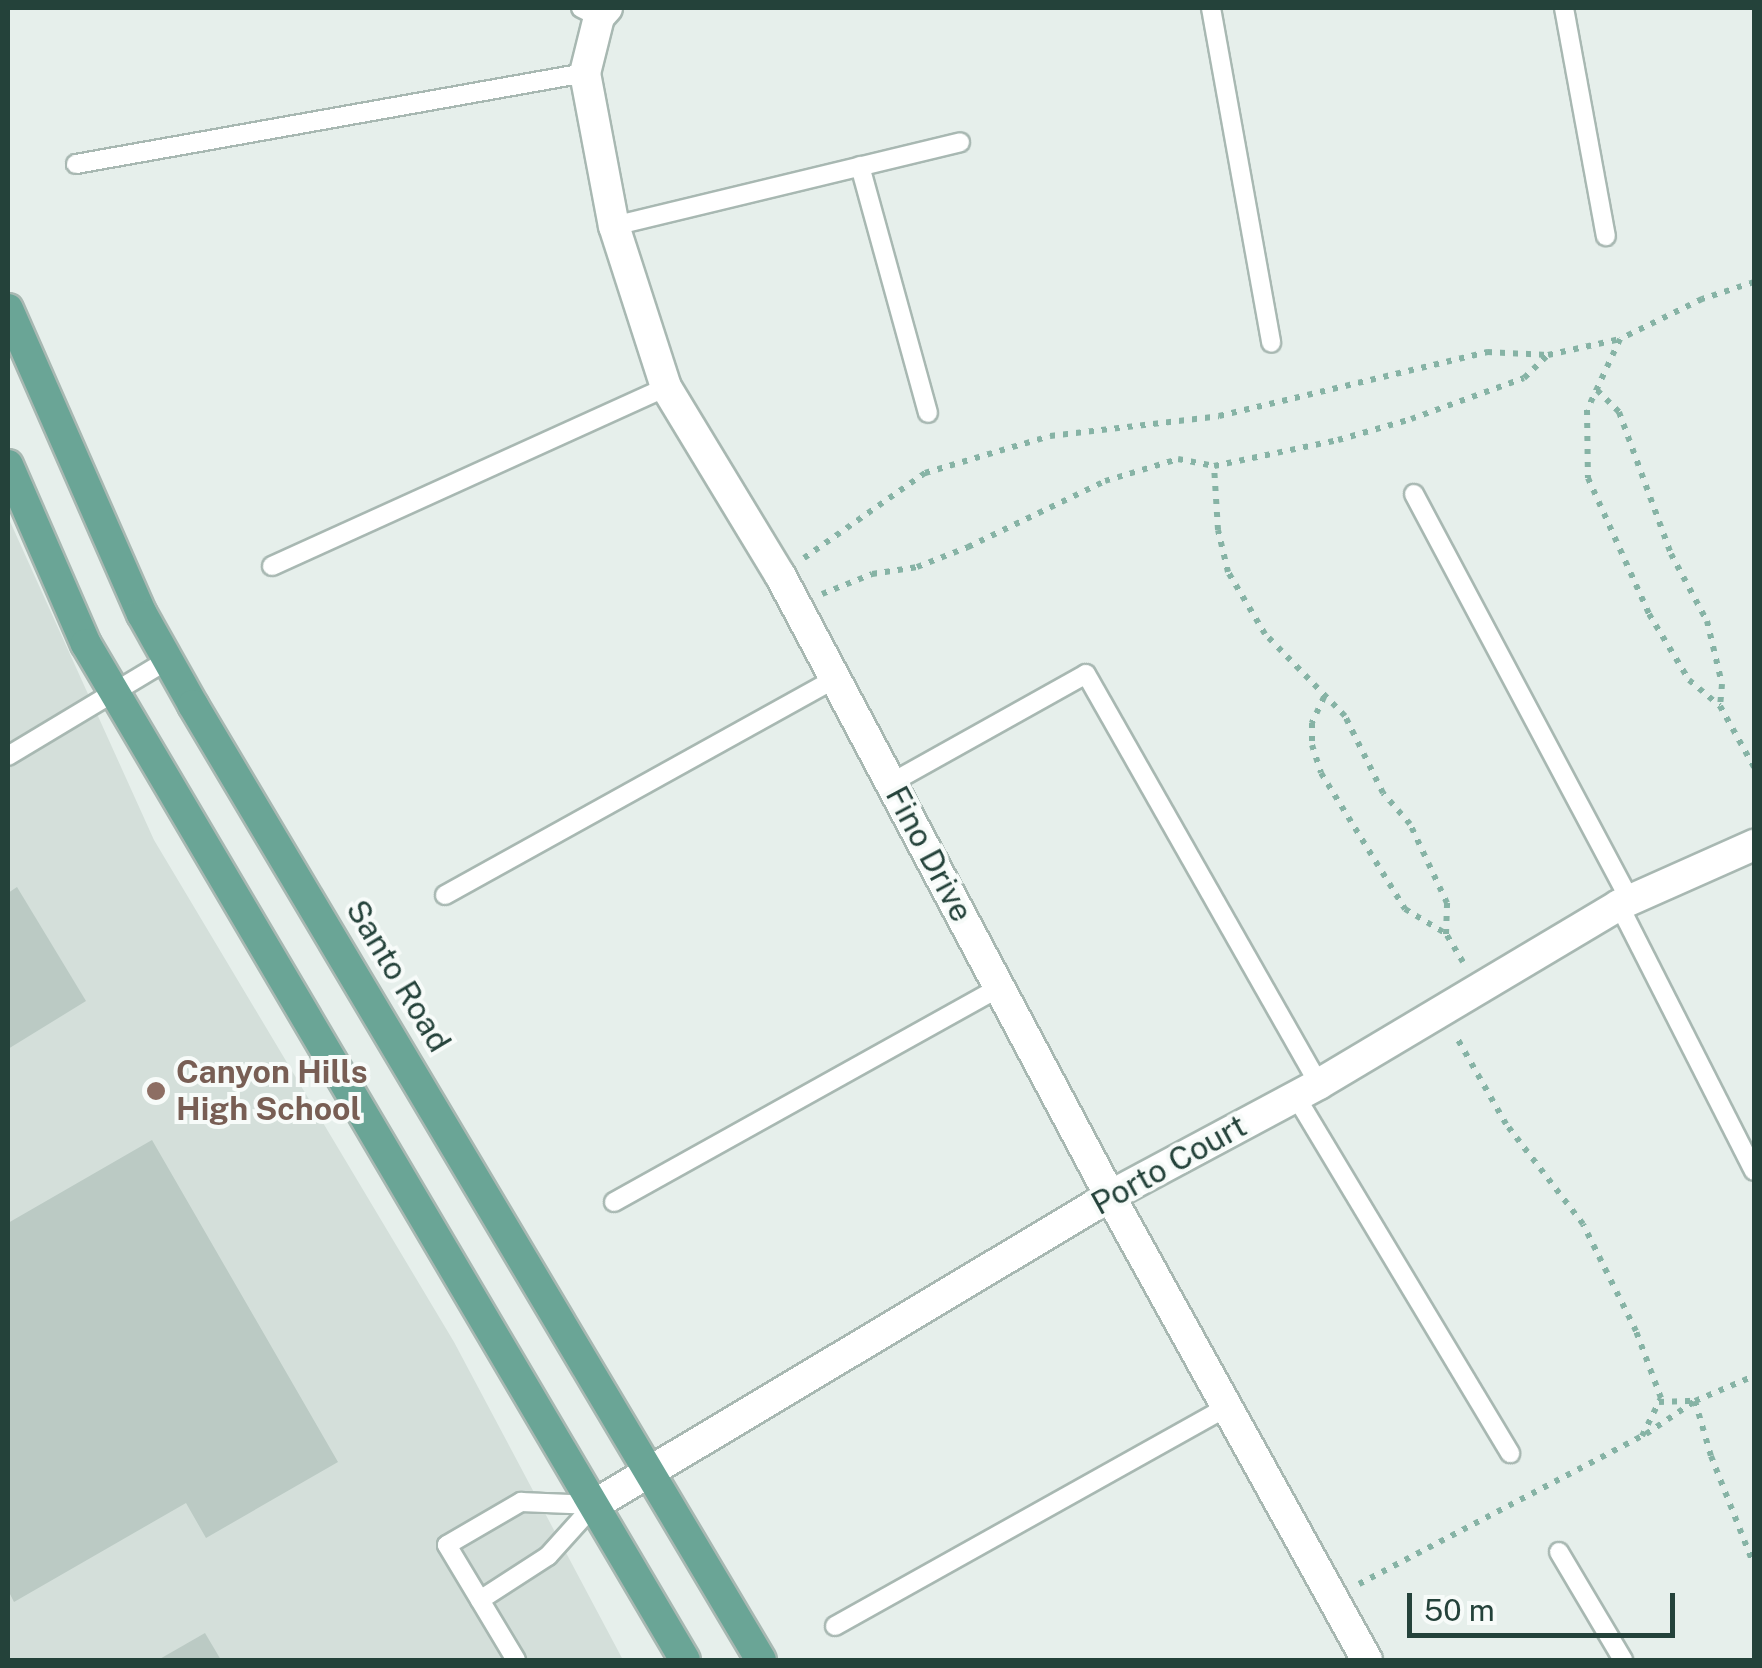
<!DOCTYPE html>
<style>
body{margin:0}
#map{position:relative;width:1762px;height:1668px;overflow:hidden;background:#e6efeb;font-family:"Public Sans",sans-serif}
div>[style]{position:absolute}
.built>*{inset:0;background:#d4dfda}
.building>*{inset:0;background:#bbcac4}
.path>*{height:6px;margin-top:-3px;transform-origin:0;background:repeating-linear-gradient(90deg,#86b3a5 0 5px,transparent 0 13px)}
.roads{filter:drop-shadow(2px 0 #a8b8b2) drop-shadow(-2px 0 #a8b8b2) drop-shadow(0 2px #a8b8b2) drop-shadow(0 -2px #a8b8b2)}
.service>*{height:18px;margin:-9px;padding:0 9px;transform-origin:9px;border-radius:9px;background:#fff}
.minor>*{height:30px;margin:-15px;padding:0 15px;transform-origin:15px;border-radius:15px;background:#fff}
.primary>*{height:30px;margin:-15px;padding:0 15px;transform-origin:15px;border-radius:15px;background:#6aa596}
.dots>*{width:28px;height:28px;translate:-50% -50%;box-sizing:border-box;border:5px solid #f7fbf9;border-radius:50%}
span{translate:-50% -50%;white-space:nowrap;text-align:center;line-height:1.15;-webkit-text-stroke:8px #f7fbf9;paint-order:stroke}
.street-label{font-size:32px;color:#24423a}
.education-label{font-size:32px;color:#785e54;font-weight:700}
.left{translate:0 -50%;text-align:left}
.frame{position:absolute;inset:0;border:10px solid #24423a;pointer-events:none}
.scale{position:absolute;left:1407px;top:1593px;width:268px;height:45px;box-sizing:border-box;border:5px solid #24423a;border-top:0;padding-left:12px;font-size:30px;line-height:35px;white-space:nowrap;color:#24423a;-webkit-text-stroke:8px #f7fbf9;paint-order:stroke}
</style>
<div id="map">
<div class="built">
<div style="clip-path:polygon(8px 517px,154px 840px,454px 1342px,623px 1660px,8px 1660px)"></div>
</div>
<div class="building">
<div style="clip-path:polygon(17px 887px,86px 1001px,8px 1049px,8px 893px)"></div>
<div style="clip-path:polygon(152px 1140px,338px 1462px,206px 1538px,186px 1503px,14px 1602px,8px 1590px,8px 1223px)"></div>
<div style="clip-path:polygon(205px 1633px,221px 1660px,158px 1660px)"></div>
</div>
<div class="path">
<div style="left:1754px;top:282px;width:55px;rotate:161.9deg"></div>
<div style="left:1702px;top:299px;width:91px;rotate:154deg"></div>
<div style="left:1620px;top:339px;width:78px;rotate:114.9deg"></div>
<div style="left:1587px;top:410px;width:68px;rotate:89.2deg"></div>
<div style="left:1588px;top:478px;width:149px;rotate:65.8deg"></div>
<div style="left:1649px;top:614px;width:77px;rotate:58.8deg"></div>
<div style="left:1689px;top:680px;width:40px;rotate:40deg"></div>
<div style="left:1720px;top:706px;width:70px;rotate:60.9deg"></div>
<div style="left:1597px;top:390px;width:31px;rotate:45deg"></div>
<div style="left:1619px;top:412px;width:151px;rotate:69.9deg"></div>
<div style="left:1671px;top:554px;width:76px;rotate:61.8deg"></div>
<div style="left:1707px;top:621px;width:65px;rotate:76.6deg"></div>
<div style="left:1722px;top:684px;width:22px;rotate:95deg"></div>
<div style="left:804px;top:558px;width:148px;rotate:-35.1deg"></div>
<div style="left:925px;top:473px;width:130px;rotate:-16.5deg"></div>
<div style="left:1050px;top:436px;width:170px;rotate:-6.7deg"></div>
<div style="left:1219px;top:416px;width:276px;rotate:-13.4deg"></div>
<div style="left:1487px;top:352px;width:61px;rotate:2.8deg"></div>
<div style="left:1548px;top:355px;width:74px;rotate:-12.5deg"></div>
<div style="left:822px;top:594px;width:54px;rotate:-21.8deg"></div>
<div style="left:872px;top:574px;width:46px;rotate:-8.8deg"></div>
<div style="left:917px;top:567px;width:55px;rotate:-21.4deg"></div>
<div style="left:968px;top:547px;width:152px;rotate:-25.7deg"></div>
<div style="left:1105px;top:481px;width:76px;rotate:-16.8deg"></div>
<div style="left:1178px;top:459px;width:37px;rotate:11deg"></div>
<div style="left:1324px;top:697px;width:29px;rotate:115deg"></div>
<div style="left:1312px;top:723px;width:22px;rotate:90deg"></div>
<div style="left:1312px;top:745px;width:29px;rotate:72deg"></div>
<div style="left:1321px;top:773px;width:160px;rotate:58.3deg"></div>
<div style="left:1405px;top:909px;width:47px;rotate:31deg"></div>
<div style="left:1463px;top:962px;width:33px;rotate:-121deg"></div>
<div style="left:1446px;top:934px;width:31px;rotate:-88deg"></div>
<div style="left:1447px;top:903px;width:87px;rotate:-115.1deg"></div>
<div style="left:1410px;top:824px;width:41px;rotate:-131.1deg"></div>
<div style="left:1383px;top:793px;width:86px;rotate:-116.3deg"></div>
<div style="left:1345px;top:716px;width:115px;rotate:-134.3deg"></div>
<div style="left:1265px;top:634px;width:72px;rotate:-120.8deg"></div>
<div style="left:1228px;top:572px;width:43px;rotate:-103.4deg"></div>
<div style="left:1218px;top:530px;width:64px;rotate:-93.6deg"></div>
<div style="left:1214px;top:466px;width:127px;rotate:-11.8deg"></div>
<div style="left:1338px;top:440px;width:76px;rotate:-16deg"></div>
<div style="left:1411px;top:419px;width:120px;rotate:-19.9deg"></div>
<div style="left:1524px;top:378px;width:33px;rotate:-44deg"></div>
<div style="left:1695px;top:1401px;width:57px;rotate:73.8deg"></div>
<div style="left:1711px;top:1456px;width:117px;rotate:68.5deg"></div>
<div style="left:1659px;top:1402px;width:36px;rotate:-2deg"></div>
<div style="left:1646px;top:1434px;width:59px;rotate:-34deg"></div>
<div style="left:1695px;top:1401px;width:64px;rotate:-23deg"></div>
<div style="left:1359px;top:1584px;width:319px;rotate:-27.6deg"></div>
<div style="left:1642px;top:1436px;width:42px;rotate:-63.4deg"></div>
<div style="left:1661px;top:1398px;width:72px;rotate:-110.5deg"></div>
<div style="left:1636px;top:1331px;width:119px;rotate:-116.4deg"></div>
<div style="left:1583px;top:1224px;width:126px;rotate:-127.6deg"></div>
<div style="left:1506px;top:1124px;width:99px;rotate:-119.7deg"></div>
</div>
<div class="roads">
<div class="service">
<div style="left:581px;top:8px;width:20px;rotate:27deg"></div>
<div style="left:1211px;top:8px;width:340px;rotate:79.8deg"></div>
<div style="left:1564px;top:8px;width:232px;rotate:79.6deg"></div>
<div style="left:76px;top:164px;width:517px;rotate:-10.14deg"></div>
<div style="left:860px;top:166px;width:256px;rotate:74.6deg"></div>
<div style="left:614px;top:226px;width:356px;rotate:-13.6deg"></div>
<div style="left:1414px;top:494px;width:461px;rotate:62deg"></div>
<div style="left:272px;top:566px;width:433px;rotate:-24.4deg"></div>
<div style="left:8px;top:756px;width:187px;rotate:-31deg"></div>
<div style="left:891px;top:783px;width:223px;rotate:-29.2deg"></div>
<div style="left:1086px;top:674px;width:472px;rotate:60.4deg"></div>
<div style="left:445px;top:895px;width:447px;rotate:-29deg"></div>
<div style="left:1619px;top:905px;width:298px;rotate:63.1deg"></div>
<div style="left:1295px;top:1095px;width:418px;rotate:59deg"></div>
<div style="left:614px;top:1202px;width:443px;rotate:-29.1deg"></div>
<div style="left:1559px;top:1552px;width:126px;rotate:59.3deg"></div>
<div style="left:480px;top:1600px;width:81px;rotate:-32.9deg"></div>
<div style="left:548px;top:1556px;width:69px;rotate:-48deg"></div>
<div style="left:835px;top:1626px;width:450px;rotate:-29.2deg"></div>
<div style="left:516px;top:1660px;width:134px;rotate:-121deg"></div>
<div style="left:447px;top:1545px;width:86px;rotate:-30.2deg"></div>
<div style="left:521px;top:1502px;width:73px;rotate:2.4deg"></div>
</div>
<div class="minor">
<div style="left:607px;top:8px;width:12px;rotate:132deg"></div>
<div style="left:599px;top:17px;width:58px;rotate:104deg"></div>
<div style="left:585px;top:73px;width:156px;rotate:79.3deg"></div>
<div style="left:614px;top:226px;width:169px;rotate:72.1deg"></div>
<div style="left:666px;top:387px;width:220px;rotate:58.8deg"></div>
<div style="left:780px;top:575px;width:703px;rotate:62.01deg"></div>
<div style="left:1110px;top:1196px;width:530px;rotate:61.02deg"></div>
<div style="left:594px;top:1505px;width:601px;rotate:-30.91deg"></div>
<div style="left:1110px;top:1196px;width:237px;rotate:-28.2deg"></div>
<div style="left:1319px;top:1084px;width:349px;rotate:-30.8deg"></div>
<div style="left:1619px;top:905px;width:148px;rotate:-24deg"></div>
</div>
<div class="primary">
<div style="left:8px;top:309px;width:333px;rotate:66.3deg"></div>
<div style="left:142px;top:614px;width:104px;rotate:60.7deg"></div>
<div style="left:193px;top:705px;width:1111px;rotate:59.26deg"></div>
<div style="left:8px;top:465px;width:195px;rotate:66.5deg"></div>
<div style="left:86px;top:644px;width:1179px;rotate:59.48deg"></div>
</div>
</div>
<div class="dots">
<div style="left:156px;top:1091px;background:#8d6e63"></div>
</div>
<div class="street-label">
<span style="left:929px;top:854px;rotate:62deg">Fino Drive</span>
<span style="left:398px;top:976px;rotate:59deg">Santo Road</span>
<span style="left:1169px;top:1165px;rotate:-29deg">Porto Court</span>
</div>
<div class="education-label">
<span class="left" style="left:176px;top:1091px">Canyon Hills<br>High School</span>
</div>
<div class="frame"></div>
<div class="scale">50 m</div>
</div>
